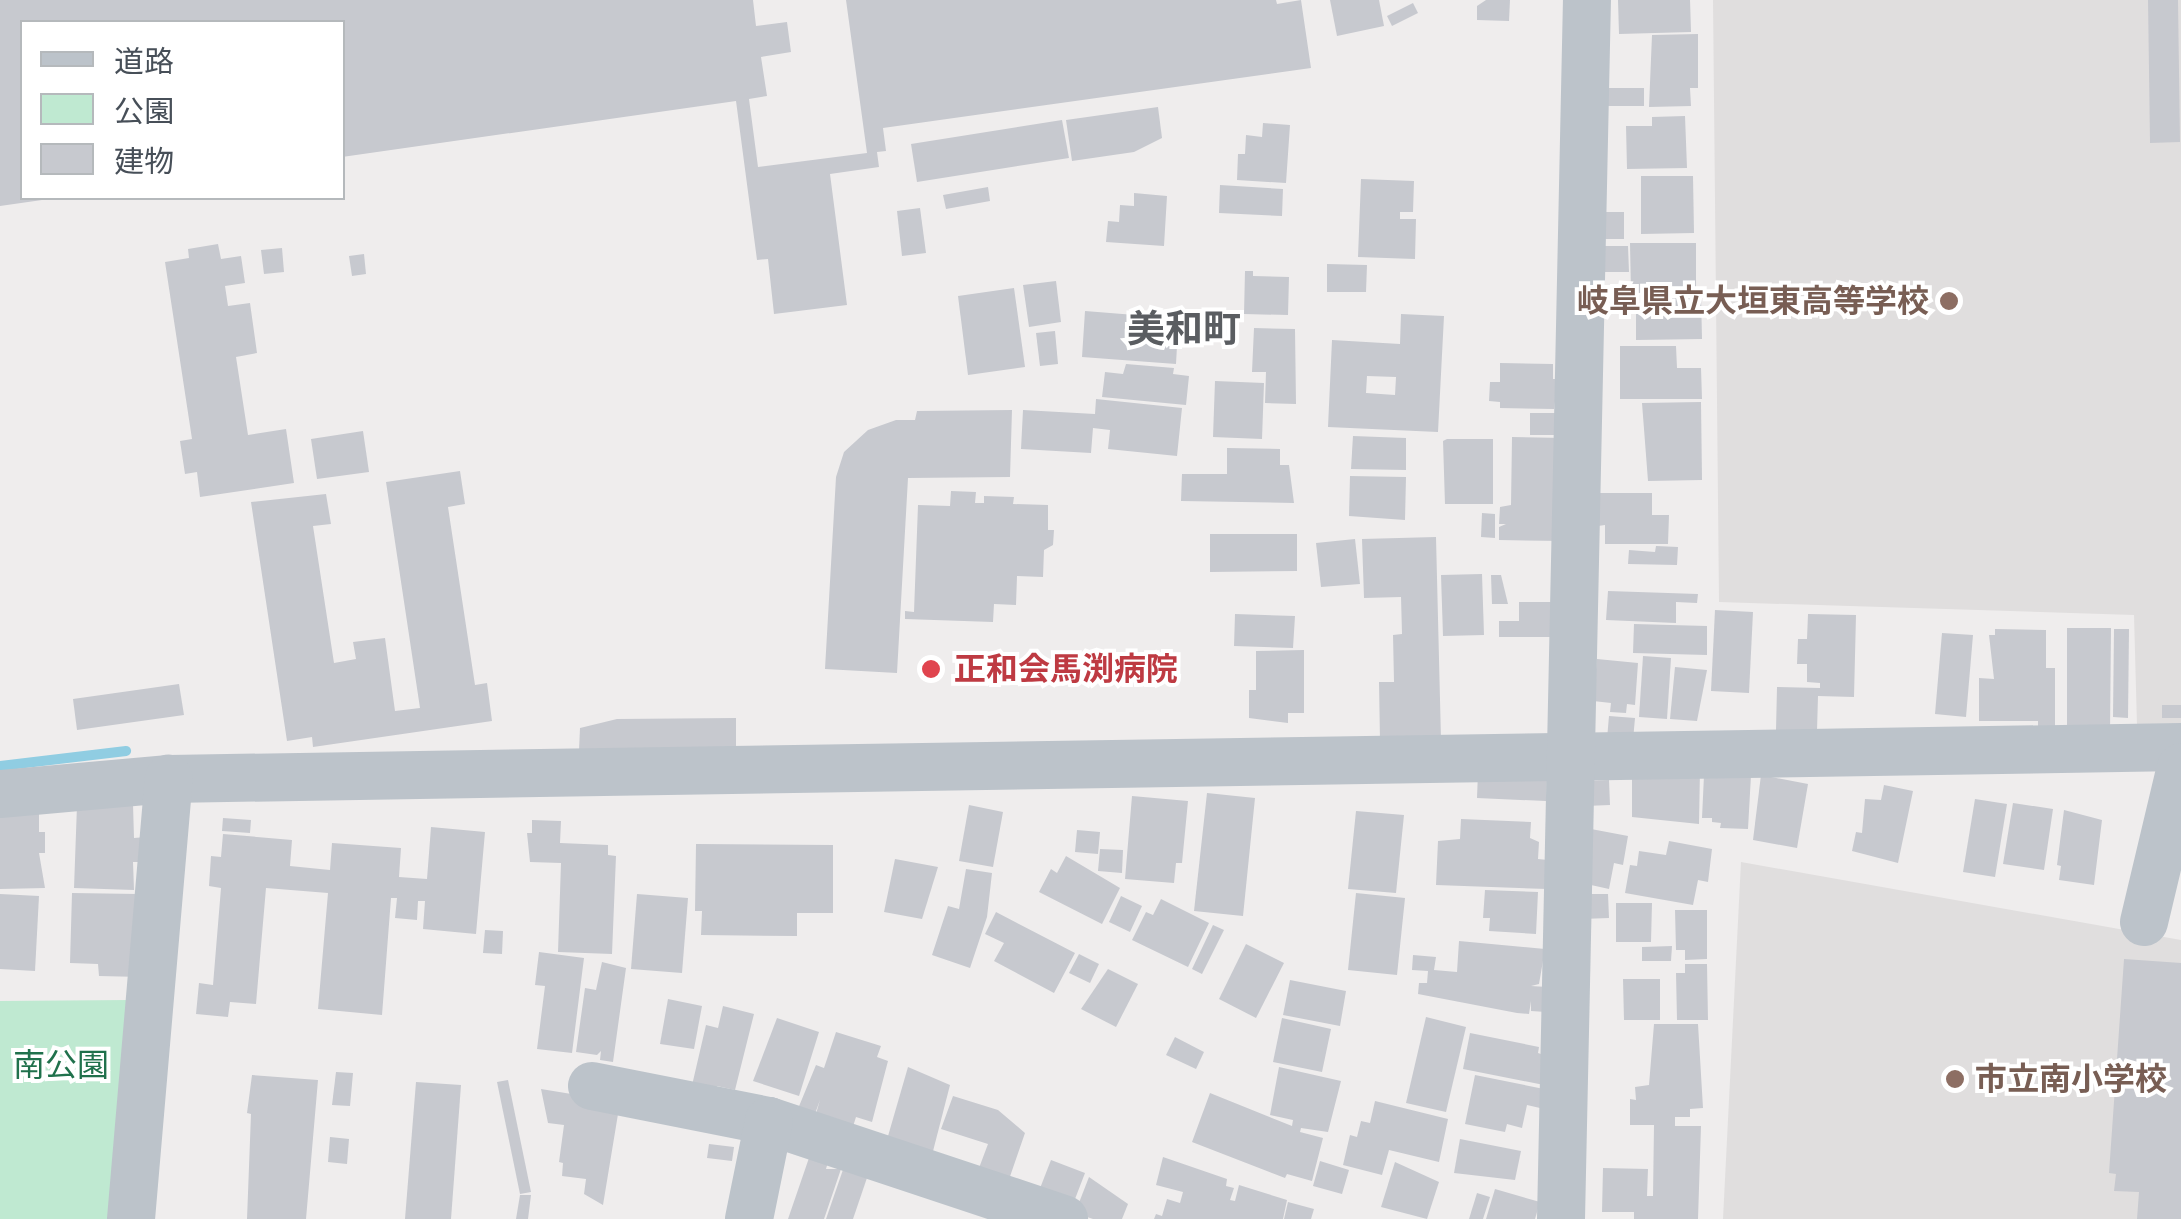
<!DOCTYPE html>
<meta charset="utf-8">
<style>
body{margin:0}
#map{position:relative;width:2181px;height:1219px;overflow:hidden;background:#efeded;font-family:Cabin,"Noto Sans JP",sans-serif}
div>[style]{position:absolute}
.education>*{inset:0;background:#e0dede}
.green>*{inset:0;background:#bfe9d1}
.stream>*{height:10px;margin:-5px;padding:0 5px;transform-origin:5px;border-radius:5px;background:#90cde2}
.building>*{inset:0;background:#c7c9cf}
.minor>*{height:48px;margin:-24px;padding:0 24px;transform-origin:24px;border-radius:24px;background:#bcc3ca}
.dots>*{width:28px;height:28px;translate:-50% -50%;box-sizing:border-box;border:5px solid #fff;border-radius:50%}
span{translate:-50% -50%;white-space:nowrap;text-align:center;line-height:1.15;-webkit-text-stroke:8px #fff;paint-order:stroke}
.education-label{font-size:32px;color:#785e54;font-weight:700}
.right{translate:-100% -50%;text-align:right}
.left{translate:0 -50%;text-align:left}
.health-label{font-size:32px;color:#be3a42;font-weight:700}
.park-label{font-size:32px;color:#20714c}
.quarter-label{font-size:38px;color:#5a5d61;font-weight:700}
.legend{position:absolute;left:20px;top:20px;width:325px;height:180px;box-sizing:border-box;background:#fff;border:2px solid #b5b9bc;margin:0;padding:12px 18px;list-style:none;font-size:30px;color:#474f58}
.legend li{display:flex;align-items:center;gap:20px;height:50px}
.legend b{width:50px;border:2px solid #b5b9bc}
</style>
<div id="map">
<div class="education">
<div style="clip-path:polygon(1713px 0,2181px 0,2181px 726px,2137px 726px,2134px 615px,1719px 602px)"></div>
<div style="clip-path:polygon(1741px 862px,2181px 940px,2181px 1219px,1723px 1219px)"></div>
</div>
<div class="green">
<div style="clip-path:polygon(129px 1000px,110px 1219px,0 1219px,0 1001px)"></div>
</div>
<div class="stream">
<div style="left:0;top:766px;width:127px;rotate:-6.8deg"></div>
</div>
<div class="building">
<div style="clip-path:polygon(0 0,753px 0,756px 26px,787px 22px,791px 52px,761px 57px,767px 96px,749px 99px,758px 167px,867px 153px,846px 0,1276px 0,1277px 4px,1301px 0,1311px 68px,883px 128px,886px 151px,877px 152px,879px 167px,830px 174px,847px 305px,774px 314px,768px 259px,757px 260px,736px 101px,342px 157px,342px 22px,22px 22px,22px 198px,42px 200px,0 206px)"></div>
<div style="clip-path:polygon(1330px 0,1379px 0,1384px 26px,1337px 36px)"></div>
<div style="clip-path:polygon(1486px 0,1510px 0,1509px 21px,1477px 20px,1477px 6px)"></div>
<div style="clip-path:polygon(1618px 0,1690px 0,1691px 32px,1619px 34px)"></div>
<div style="clip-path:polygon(2148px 0,2178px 0,2180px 142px,2150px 143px)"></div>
<div style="clip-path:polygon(1413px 3px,1418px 13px,1392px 26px,1387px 16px)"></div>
<div style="clip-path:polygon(1698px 34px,1698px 88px,1690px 88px,1691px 106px,1649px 107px,1652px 35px)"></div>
<div style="clip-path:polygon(1608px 88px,1644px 88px,1644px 106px,1608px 106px)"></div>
<div style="clip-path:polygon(1158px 107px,1162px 138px,1134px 152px,1072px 161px,1066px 120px)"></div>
<div style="clip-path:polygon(1685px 116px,1687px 168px,1627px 169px,1626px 126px,1652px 126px,1652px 117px)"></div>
<div style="clip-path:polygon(1062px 120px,1069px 158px,917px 182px,911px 144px)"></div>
<div style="clip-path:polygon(1263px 123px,1290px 125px,1286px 183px,1237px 180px,1238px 154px,1245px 154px,1246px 135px,1262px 137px)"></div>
<div style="clip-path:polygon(1641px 176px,1693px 176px,1694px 233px,1641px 234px)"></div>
<div style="clip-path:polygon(1361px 179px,1414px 181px,1413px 212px,1400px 212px,1400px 219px,1416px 219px,1415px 259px,1358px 257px)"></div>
<div style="clip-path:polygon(1220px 185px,1283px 189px,1282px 216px,1219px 213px)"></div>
<div style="clip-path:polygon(988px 187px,990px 201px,946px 209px,943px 195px)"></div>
<div style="clip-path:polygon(1134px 193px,1167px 196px,1164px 246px,1106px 242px,1108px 221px,1119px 222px,1120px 205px,1134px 206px)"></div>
<div style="clip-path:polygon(920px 208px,926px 253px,902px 256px,897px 211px)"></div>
<div style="clip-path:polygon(1598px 212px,1624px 212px,1624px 239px,1598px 239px)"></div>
<div style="clip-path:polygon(1630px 243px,1696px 243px,1696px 292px,1631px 293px)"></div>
<div style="clip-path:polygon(218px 244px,221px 259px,241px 256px,245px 283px,225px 286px,228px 306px,250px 303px,257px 353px,236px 357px,248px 435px,286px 429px,294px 483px,200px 497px,197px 472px,185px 474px,180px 441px,192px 439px,165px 262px,189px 258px,188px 249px)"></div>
<div style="clip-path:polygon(1602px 246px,1628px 246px,1629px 272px,1603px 272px)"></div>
<div style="clip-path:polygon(282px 248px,284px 272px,264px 274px,261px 250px)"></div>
<div style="clip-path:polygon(364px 254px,366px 274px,352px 276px,349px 256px)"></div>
<div style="clip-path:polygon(1327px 264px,1367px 265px,1366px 292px,1327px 292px)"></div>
<div style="clip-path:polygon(1245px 271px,1253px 271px,1253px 276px,1289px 277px,1288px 315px,1244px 314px)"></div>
<div style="clip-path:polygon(1056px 281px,1061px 322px,1029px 327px,1023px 285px)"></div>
<div style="clip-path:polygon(1014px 288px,1025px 367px,968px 375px,958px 296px)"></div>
<div style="clip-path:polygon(1636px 295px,1701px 295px,1702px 339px,1636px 340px)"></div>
<div style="clip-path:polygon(1085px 311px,1135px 315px,1134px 338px,1140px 338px,1141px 325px,1178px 328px,1176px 364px,1082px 357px)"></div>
<div style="clip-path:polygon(evenodd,1401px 314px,1444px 316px,1438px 432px,1328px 427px,1332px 340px,1400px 344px,1401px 314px,1367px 376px,1396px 377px,1395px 395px,1366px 393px,1367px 376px)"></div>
<div style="clip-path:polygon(1254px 328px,1295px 329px,1296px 404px,1265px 403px,1266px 372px,1252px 372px)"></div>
<div style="clip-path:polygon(1055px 331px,1058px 364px,1040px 366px,1036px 333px)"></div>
<div style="clip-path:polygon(1620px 346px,1676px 346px,1677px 368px,1701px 368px,1702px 399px,1620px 399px)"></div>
<div style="clip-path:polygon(1500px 363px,1553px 364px,1553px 379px,1558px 379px,1554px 409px,1500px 408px,1500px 402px,1489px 401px,1490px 382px,1500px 382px)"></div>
<div style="clip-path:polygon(1126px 364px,1174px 368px,1173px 374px,1189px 376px,1186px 405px,1102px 397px,1105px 372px,1123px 374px)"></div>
<div style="clip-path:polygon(1215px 381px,1264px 383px,1262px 439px,1213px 437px)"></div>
<div style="clip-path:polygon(1096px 399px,1182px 408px,1177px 456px,1108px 449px,1110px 430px,1093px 428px,1091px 453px,1021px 449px,1023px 410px,1095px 414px)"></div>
<div style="clip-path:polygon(1701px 402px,1702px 480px,1648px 481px,1642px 403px)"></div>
<div style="clip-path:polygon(1012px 410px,1010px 477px,908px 478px,897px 673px,825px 669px,836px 477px,844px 452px,868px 430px,896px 420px,915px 420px,917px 411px)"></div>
<div style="clip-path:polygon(1530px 413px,1558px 413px,1557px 435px,1530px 435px)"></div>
<div style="clip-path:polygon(363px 431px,369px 472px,317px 479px,311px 439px)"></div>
<div style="clip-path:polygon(1353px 436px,1406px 438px,1406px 470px,1351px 469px)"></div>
<div style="clip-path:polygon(1512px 437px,1565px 438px,1565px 541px,1499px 540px,1499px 527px,1506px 524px,1499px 524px,1500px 507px,1511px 505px)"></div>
<div style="clip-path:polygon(1447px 439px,1493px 439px,1493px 504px,1445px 504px,1443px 441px)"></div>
<div style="clip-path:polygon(1227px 448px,1280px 449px,1280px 465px,1289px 465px,1294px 503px,1181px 501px,1182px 474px,1227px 474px)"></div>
<div style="clip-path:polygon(460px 471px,465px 504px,448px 507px,475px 685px,487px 683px,492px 721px,313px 747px,312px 737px,287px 741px,251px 502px,326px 494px,331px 524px,313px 526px,334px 663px,356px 659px,353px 642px,385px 638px,395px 711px,420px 708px,386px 482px)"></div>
<div style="clip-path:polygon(1350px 476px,1406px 477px,1405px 520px,1349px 516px)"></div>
<div style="clip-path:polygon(951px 491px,976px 492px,975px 503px,984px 503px,984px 496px,1014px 497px,1013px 504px,1048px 505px,1048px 530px,1054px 530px,1053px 545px,1044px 550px,1043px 577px,1017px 576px,1016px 605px,994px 604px,993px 622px,905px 619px,905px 611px,914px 612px,918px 505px,950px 506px)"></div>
<div style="clip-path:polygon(1598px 493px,1652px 493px,1652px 515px,1669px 515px,1668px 544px,1605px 544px,1605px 525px,1598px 526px)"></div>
<div style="clip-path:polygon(1482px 513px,1495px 514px,1495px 538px,1481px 537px)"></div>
<div style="clip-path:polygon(1210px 534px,1297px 534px,1297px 571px,1210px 572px)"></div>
<div style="clip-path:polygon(1436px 537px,1441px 740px,1380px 741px,1379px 682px,1394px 682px,1393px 635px,1402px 634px,1401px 597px,1364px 598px,1362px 539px)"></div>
<div style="clip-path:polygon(1355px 539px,1360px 584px,1321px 587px,1316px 543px)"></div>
<div style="clip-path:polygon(1656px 546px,1678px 547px,1677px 565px,1628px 564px,1629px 550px,1655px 552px)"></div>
<div style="clip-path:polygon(1482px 574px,1484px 635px,1443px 636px,1441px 575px)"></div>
<div style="clip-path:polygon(1491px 575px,1501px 575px,1508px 604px,1492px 604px)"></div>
<div style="clip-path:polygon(1608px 591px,1698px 594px,1697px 603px,1676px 602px,1676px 623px,1606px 620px)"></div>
<div style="clip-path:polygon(1519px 602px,1556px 602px,1556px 637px,1499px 637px,1499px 621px,1519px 621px)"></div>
<div style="clip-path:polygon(1715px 610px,1753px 612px,1749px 693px,1711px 691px)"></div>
<div style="clip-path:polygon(1235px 614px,1295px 616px,1293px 648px,1234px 646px)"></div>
<div style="clip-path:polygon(1808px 614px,1856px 615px,1854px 697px,1818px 696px,1817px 731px,1776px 730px,1777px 687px,1820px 688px,1820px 683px,1807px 682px,1807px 664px,1797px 664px,1798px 639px,1807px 639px)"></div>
<div style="clip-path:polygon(1634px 624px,1707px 626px,1707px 655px,1633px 653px)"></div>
<div style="clip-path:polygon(2067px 628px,2111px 628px,2110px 733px,2067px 733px)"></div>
<div style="clip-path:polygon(1995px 629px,2046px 630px,2046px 668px,2055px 668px,2055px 732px,2038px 732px,2038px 721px,1979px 721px,1979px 678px,1994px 679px,1989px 635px,1995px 635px)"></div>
<div style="clip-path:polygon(2114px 629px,2129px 629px,2128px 718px,2113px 717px)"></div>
<div style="clip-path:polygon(1942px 633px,1973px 635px,1966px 717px,1935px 714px)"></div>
<div style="clip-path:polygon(1304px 650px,1304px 713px,1288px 713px,1288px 723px,1249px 718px,1249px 690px,1256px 690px,1256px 651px)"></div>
<div style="clip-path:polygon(1643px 656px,1671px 658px,1667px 719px,1639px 717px)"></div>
<div style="clip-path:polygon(1597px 659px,1638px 663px,1635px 705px,1627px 704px,1626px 713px,1610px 712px,1611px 703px,1593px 701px)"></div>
<div style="clip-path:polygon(1675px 667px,1707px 670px,1697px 721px,1670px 719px)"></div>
<div style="clip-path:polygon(179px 684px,184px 715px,77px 730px,73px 699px)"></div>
<div style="clip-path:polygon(2162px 705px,2181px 705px,2181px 718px,2162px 718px)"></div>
<div style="clip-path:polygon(1609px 716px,1635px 718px,1633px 740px,1607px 739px)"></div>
<div style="clip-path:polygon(736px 718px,736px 750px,579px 751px,580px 728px,617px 719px)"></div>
<div style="clip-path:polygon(1700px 769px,1699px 824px,1632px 817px,1632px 779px)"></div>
<div style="clip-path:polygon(1478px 772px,1547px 775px,1546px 801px,1477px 798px)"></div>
<div style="clip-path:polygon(1704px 775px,1751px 775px,1748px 829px,1720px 828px,1721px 823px,1712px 822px,1712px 818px,1702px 818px)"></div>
<div style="clip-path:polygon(1761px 775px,1808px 784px,1797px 848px,1753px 840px)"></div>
<div style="clip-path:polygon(1609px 780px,1610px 805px,1585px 806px,1584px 781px)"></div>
<div style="clip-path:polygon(1884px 785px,1913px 791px,1898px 863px,1852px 851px,1856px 832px,1862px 833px,1865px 799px,1881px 800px)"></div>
<div style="clip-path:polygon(1207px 793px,1255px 798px,1243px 916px,1194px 911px)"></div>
<div style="clip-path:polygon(1132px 796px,1188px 801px,1182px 863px,1176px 863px,1174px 883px,1125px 879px)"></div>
<div style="clip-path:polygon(1975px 799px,2007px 804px,1995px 877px,1963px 872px)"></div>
<div style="clip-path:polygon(2013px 803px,2053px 809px,2044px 870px,2003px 864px)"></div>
<div style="clip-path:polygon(133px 804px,134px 838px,146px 837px,147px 862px,133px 862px,134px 890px,74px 888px,77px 805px)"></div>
<div style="clip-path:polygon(969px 805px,1003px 812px,993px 867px,959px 861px)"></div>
<div style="clip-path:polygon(2064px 810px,2102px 820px,2094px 885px,2059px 880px,2061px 866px,2057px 865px)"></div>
<div style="clip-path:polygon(1356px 811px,1404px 815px,1396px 893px,1348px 889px)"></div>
<div style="clip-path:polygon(39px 813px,39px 832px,45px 832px,45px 853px,39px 853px,45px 888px,0 889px,0 814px)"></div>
<div style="clip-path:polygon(223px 818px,251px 820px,250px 833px,222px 831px)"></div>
<div style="clip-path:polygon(1461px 819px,1531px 822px,1530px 838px,1539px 842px,1538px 859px,1548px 860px,1547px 889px,1436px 885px,1438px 841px,1460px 839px)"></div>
<div style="clip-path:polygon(532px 820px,561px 821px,560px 843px,608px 845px,608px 855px,616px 856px,612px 954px,558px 952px,561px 863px,530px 862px,527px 833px,532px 833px)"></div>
<div style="clip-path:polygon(431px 827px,485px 832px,476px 934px,423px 929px,425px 901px,418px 901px,417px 920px,395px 918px,397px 898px,391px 898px,382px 1015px,318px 1009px,328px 893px,266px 888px,256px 1004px,230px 1002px,228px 1017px,196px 1014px,199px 983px,213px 985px,221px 888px,209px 886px,211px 856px,221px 857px,223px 834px,292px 840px,290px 866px,330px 870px,332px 843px,401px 848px,399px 877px,427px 879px)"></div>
<div style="clip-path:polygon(1591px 829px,1628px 836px,1623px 865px,1614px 863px,1609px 889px,1582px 883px)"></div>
<div style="clip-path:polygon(1077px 830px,1100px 832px,1098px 854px,1075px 852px)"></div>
<div style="clip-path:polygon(1669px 841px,1712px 849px,1708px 882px,1698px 880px,1693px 905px,1625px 893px,1630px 865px,1637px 866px,1639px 851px,1666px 855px)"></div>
<div style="clip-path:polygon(696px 844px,833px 845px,833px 913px,797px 913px,797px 936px,701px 935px,702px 911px,695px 911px)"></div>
<div style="clip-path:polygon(1100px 849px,1123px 850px,1122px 873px,1098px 871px)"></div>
<div style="clip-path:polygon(1066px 856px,1120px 888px,1102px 924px,1039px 892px,1051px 869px,1057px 873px)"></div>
<div style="clip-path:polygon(895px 859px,938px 867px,922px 919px,884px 912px)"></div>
<div style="clip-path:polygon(966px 869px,992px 873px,987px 917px,970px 968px,932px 955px,948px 906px,959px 909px)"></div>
<div style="clip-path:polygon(1485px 890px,1538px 892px,1536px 934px,1489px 931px,1490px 918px,1483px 918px)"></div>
<div style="clip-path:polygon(72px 893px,138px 894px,142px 977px,99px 976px,98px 964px,70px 963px)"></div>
<div style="clip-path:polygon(1356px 893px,1405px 898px,1397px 975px,1348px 970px)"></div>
<div style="clip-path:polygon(0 894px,39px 896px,35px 971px,0 969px)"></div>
<div style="clip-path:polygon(637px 894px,688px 898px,682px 973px,631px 969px)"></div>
<div style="clip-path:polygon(1582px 894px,1608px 894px,1609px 918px,1582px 919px)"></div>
<div style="clip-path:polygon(1121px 896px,1142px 906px,1130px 932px,1109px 922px)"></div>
<div style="clip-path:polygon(1161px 899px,1209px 923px,1188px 967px,1132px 940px,1146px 912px,1153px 915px)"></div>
<div style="clip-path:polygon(1616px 903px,1652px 903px,1651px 942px,1616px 942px)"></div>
<div style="clip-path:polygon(1675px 910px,1707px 910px,1707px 959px,1685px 960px,1685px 950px,1676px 950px)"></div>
<div style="clip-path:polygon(996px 912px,1075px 953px,1054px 993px,994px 961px,1004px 943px,985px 934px)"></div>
<div style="clip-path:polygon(1213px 925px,1224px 930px,1202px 974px,1192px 969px)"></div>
<div style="clip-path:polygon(485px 930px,503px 931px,502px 954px,483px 953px)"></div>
<div style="clip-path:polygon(1459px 941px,1545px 949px,1539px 984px,1531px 986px,1547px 987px,1546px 1012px,1531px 1011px,1531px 1001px,1529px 1014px,1517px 1013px,1418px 994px,1419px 983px,1427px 983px,1428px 971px,1412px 970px,1413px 955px,1436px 957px,1434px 970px,1457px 972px)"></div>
<div style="clip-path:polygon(1246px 944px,1284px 963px,1256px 1018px,1219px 999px)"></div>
<div style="clip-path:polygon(1672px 946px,1671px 961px,1642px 961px,1642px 947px)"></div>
<div style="clip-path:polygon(539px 952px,584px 958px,572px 1053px,537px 1049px,545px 986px,535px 985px)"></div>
<div style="clip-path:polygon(1079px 954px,1099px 964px,1090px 983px,1069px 973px)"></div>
<div style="clip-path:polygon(2124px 959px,2181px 963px,2181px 1219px,2137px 1219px,2139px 1192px,2114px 1191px,2116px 1174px,2109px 1173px)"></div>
<div style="clip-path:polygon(602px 962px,626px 968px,613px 1062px,600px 1060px,601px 1051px,597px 1055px,576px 1052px,585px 988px,596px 990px)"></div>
<div style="clip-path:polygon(1685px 964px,1707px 964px,1708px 1020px,1677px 1020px,1676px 973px,1685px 973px)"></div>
<div style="clip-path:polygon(1108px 969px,1138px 984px,1116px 1027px,1081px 1009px)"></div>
<div style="clip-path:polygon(1623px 979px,1660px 979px,1660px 1020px,1624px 1020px)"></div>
<div style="clip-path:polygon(1290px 980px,1346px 991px,1340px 1026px,1283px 1015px)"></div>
<div style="clip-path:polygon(668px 999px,702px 1006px,694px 1049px,660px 1044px)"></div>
<div style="clip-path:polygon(723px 1006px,754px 1014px,735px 1090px,717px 1086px,714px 1099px,690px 1094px,706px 1025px,718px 1028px)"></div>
<div style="clip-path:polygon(1426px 1017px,1466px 1027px,1446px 1112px,1406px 1103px)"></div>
<div style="clip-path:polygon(777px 1018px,819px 1032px,799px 1096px,753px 1081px)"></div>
<div style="clip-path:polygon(1282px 1018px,1331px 1029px,1322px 1072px,1273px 1062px)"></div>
<div style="clip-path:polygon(1654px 1024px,1698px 1024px,1703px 1108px,1690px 1109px,1690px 1117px,1675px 1117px,1675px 1126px,1701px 1126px,1698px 1219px,1634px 1219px,1634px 1212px,1602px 1212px,1603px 1168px,1648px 1169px,1647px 1196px,1653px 1196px,1654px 1125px,1630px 1125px,1630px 1099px,1636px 1100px,1635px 1087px,1649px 1085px)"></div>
<div style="clip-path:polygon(836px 1032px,881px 1046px,877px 1057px,888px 1061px,872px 1122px,856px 1117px,850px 1136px,813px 1124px,820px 1100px,812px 1122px,795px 1116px,816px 1065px,824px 1068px)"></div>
<div style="clip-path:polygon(1470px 1033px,1539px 1047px,1538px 1053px,1544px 1055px,1544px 1085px,1463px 1069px)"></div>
<div style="clip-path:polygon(1175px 1037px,1204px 1052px,1196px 1069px,1166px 1055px)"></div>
<div style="clip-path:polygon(908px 1067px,950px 1085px,932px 1155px,886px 1143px)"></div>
<div style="clip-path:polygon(1279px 1067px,1341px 1081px,1328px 1132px,1301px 1128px,1300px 1132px,1323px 1138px,1312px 1181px,1287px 1174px,1285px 1178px,1192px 1142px,1210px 1093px,1292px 1126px,1293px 1120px,1270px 1115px)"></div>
<div style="clip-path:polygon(336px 1072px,353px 1073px,350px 1106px,332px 1105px)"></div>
<div style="clip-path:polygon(252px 1075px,318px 1080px,306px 1219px,247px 1219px,251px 1114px,247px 1113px)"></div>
<div style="clip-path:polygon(1475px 1075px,1544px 1089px,1540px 1108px,1527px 1105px,1522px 1128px,1507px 1124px,1505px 1132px,1465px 1124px)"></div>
<div style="clip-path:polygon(508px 1080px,531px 1192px,520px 1194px,497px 1082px)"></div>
<div style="clip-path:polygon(416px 1082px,461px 1085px,451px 1219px,405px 1219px)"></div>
<div style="clip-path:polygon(541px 1089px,620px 1102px,603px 1205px,584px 1194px,586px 1179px,562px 1176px,563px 1163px,559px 1162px,564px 1125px,548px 1123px)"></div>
<div style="clip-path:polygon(953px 1096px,998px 1110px,1025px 1133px,1005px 1191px,979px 1168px,988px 1144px,941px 1129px)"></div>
<div style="clip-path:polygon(1375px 1101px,1448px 1119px,1439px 1162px,1389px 1150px,1382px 1175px,1343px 1165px,1350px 1135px,1357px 1137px,1361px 1121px,1370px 1123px)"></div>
<div style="clip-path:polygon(330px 1137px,349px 1139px,347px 1164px,328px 1162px)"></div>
<div style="clip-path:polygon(1460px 1139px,1521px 1151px,1515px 1180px,1454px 1173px)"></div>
<div style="clip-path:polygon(709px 1144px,734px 1147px,732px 1161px,707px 1158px)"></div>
<div style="clip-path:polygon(810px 1155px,828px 1162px,826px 1169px,841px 1169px,824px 1219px,788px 1219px)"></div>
<div style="clip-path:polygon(1163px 1157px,1227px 1179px,1226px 1186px,1234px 1188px,1230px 1200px,1235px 1201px,1239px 1185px,1287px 1200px,1283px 1219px,1154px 1219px,1156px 1214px,1162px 1216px,1167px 1199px,1180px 1203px,1183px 1192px,1156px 1185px)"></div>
<div style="clip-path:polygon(1051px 1160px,1085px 1173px,1070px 1212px,1037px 1196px)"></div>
<div style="clip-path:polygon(846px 1161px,870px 1169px,853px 1219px,826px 1219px)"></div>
<div style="clip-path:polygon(1320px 1161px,1349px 1170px,1342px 1194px,1313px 1186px)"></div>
<div style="clip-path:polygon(1395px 1162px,1439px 1182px,1427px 1219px,1381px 1207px)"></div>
<div style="clip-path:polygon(1089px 1177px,1128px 1204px,1122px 1219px,1093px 1219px,1075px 1213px)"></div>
<div style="clip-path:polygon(1495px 1189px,1540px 1202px,1535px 1219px,1486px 1219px)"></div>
<div style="clip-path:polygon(1477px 1193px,1490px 1197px,1483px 1219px,1469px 1219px)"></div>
<div style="clip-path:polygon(520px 1195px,531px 1195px,528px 1219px,516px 1219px)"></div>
<div style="clip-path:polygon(1288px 1202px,1314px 1209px,1311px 1219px,1284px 1219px)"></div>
</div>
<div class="minor">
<div style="left:0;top:794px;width:170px;rotate:-5.1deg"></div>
<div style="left:169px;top:779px;width:2012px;rotate:-0.91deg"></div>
<div style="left:2144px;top:922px;width:159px;rotate:-76.6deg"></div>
<div style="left:592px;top:1086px;width:180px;rotate:11.2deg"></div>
<div style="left:769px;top:1121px;width:311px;rotate:18.4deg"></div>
<div style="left:131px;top:1219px;width:442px;rotate:-85.1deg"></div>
<div style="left:749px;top:1219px;width:100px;rotate:-78.5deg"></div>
<div style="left:1561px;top:1219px;width:1219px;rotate:-88.78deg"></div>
</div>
<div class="dots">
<div style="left:1949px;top:301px;background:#8d6e63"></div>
<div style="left:931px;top:669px;background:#e0444e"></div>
<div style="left:1955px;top:1079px;background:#8d6e63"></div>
</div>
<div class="education-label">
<span class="right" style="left:1929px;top:301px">岐阜県立大垣東高等学校</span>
<span class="left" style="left:1975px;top:1079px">市立南小学校</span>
</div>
<div class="health-label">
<span class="left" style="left:954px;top:669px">正和会馬渕病院</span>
</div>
<div class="park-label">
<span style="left:61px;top:1065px">南公園</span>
</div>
<div class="quarter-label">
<span style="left:1184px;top:329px">美和町</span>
</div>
<ul class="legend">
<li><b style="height:12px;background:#bcc3ca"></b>道路</li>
<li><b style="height:28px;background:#bfe9d1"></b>公園</li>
<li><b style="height:28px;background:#c7c9cf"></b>建物</li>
</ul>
</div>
